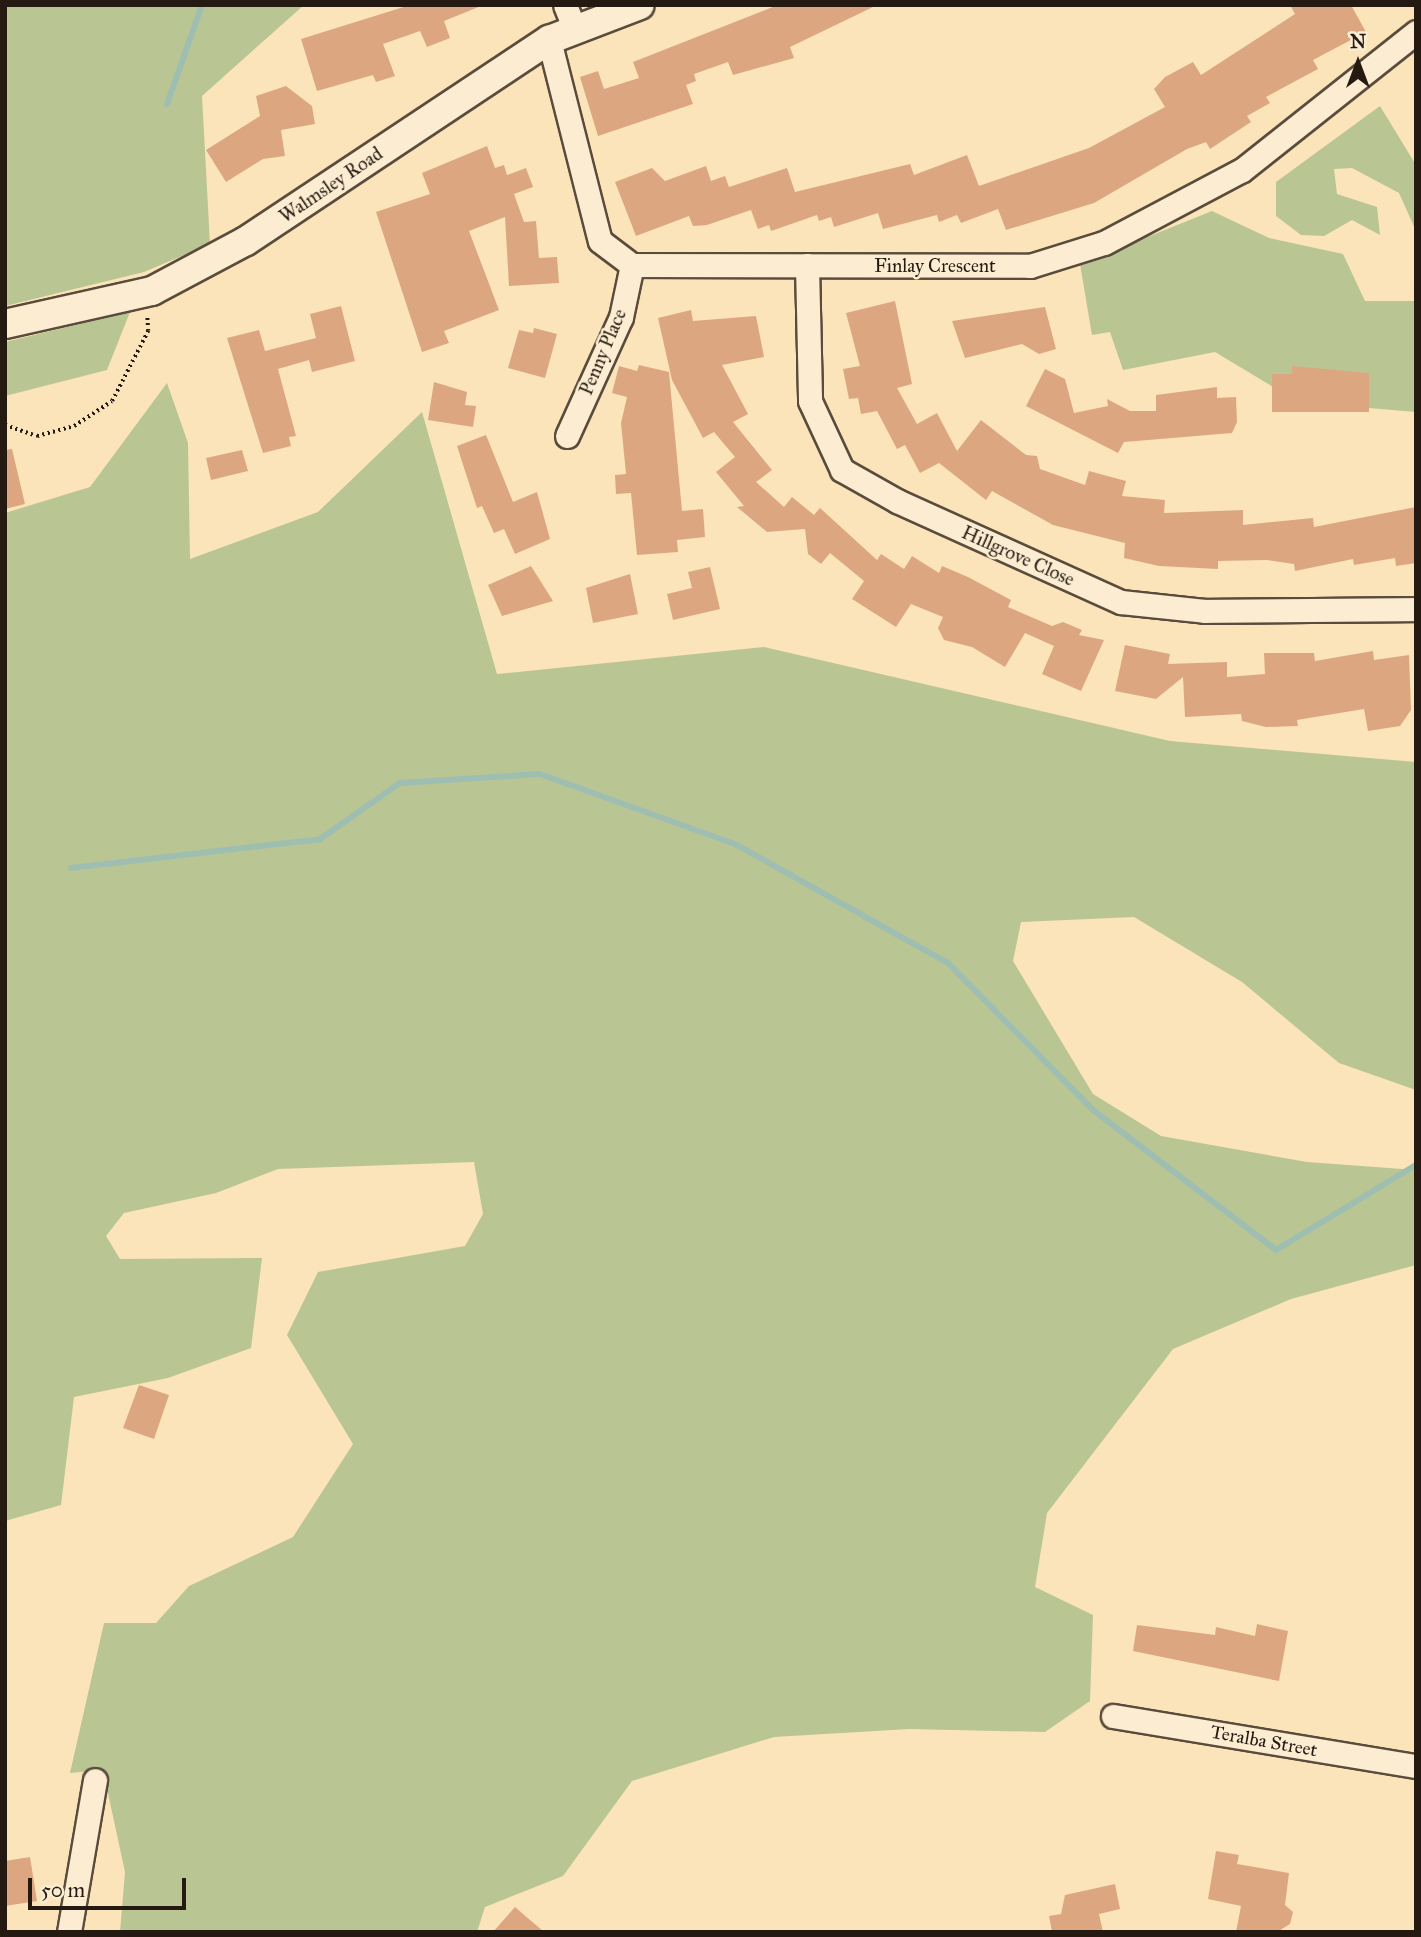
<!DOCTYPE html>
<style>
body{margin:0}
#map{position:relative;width:1421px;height:1937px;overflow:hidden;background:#fbe4ba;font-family:"IM FELL Great Primer",serif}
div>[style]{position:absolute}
.green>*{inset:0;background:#bac594}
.stream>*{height:6px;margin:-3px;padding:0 3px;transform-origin:3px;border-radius:3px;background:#9fbeb2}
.building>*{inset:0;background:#dca780}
.path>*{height:3.5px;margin-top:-1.75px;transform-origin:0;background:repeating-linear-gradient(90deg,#241a12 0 2px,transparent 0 5.5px)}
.roads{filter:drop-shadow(2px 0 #5a4c3c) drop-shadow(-2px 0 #5a4c3c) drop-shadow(0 2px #5a4c3c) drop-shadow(0 -2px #5a4c3c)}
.minor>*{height:23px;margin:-11.5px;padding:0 11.5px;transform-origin:11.5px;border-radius:11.5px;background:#fcedd2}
.tertiary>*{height:28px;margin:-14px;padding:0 14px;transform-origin:14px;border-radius:14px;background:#fcedd2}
span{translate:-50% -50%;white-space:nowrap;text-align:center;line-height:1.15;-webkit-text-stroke:5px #fcedd2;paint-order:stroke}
.street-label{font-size:19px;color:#241a12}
.frame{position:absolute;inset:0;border:7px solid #241a12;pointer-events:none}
.north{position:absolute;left:1323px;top:28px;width:70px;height:70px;-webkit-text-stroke:5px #fcedd2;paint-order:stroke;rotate:0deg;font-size:19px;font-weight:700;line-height:28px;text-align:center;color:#241a12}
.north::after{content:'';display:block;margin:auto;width:24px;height:32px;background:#241a12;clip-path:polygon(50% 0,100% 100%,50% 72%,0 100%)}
.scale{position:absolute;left:28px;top:1878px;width:158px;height:32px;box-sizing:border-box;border:4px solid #241a12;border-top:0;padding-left:9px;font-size:21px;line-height:24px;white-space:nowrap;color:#241a12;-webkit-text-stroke:5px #fcedd2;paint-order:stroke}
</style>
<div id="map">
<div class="green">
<div style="clip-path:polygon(5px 5px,304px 5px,202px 96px,210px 244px,144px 272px,5px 306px)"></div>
<div style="clip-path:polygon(1380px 106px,1416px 165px,1416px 231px,1399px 193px,1352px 168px,1334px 169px,1337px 194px,1377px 207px,1380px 235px,1352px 220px,1324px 236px,1301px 235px,1276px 216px,1276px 182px)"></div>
<div style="clip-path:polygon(1212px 211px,1269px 238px,1343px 254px,1365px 301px,1416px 301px,1416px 412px,1298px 402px,1215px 352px,1123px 370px,1110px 332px,1092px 335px,1080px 264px)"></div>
<div style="clip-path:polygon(130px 312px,107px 370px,5px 396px,5px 342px)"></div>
<div style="clip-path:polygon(167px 383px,188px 443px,190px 559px,318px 512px,422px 412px,497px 674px,764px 647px,1170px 741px,1416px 762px,1416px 1090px,1339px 1063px,1242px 982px,1134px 917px,1021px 922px,1013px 961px,1093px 1094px,1161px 1136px,1307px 1162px,1416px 1170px,1416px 1265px,1291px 1299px,1173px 1349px,1047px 1513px,1035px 1587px,1093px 1615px,1090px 1701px,1045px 1732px,909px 1729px,774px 1737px,632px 1781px,563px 1876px,485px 1907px,477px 1932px,120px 1932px,125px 1872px,103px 1770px,70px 1773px,104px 1623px,156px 1623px,189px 1586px,293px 1537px,353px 1444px,287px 1335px,318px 1272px,465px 1246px,483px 1214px,474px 1162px,278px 1169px,216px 1193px,124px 1213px,106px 1236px,120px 1259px,262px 1258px,251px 1348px,168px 1378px,74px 1397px,61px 1505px,5px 1521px,5px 513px,90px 487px)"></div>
</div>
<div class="stream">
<div style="left:167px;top:104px;width:105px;rotate:-70.5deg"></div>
<div style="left:71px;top:868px;width:251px;rotate:-6.6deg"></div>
<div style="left:320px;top:839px;width:98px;rotate:-35deg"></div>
<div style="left:400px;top:783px;width:140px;rotate:-3.7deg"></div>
<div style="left:540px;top:774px;width:209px;rotate:19.8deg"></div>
<div style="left:737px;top:845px;width:242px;rotate:29.2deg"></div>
<div style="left:948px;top:963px;width:206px;rotate:45.4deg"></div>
<div style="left:1093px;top:1110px;width:230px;rotate:37.4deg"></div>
<div style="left:1276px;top:1250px;width:164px;rotate:-31.3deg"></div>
</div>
<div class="building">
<div style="clip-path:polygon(410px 5px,481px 6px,444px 21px,450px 38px,427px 47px,420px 31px,383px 44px,395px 76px,376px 82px,373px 75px,317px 91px,301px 39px)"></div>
<div style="clip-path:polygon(778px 5px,873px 7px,790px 47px,794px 58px,733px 75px,728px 62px,694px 74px,696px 81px,686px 85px,693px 104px,598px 136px,580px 77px,598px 71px,604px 89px,639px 78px,633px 62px)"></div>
<div style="clip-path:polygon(1290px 5px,1351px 5px,1366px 32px,1313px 60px,1318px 69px,1266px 97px,1270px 103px,1247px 116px,1251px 122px,1210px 149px,1206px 142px,1187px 149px,1094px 203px,1006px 230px,998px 209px,961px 223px,957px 215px,939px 222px,937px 215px,883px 229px,878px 213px,834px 227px,831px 217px,819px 221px,817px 215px,771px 231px,769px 225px,758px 229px,751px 210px,707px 225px,693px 226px,689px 216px,636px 236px,615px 182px,652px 168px,665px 181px,706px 166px,711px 181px,725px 176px,729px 187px,787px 168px,795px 192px,910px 164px,914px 175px,967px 155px,979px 186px,1089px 148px,1165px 107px,1154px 89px,1165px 77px,1193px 62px,1201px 75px,1295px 14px)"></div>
<div style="clip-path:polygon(286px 86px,312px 106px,315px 124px,281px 130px,285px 156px,263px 159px,226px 182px,206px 150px,260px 116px,256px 96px)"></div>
<div style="clip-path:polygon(487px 146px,495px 168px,504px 165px,507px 175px,526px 168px,533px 187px,514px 194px,524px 222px,536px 221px,539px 258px,557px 257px,559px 283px,509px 286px,505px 217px,469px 231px,499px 310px,444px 331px,449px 343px,422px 352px,376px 212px,430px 194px,422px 173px)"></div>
<div style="clip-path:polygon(895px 301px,912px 384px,897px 388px,917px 424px,937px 413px,957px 451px,981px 420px,1026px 455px,1037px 456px,1040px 469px,1085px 485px,1089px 471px,1126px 481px,1122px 496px,1165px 500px,1164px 513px,1243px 510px,1243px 525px,1313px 518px,1314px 527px,1416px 507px,1416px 563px,1396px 566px,1395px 558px,1354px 565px,1353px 559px,1295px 571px,1294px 564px,1267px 560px,1218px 561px,1218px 569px,1159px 566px,1124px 558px,1125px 543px,1053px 525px,992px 491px,986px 500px,939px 463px,920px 473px,905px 445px,897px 449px,877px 411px,861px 414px,858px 398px,849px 399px,843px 369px,860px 366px,846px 313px)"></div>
<div style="clip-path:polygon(341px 306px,355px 361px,312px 372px,309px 360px,278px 369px,296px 436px,289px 437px,291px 446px,263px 453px,227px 338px,259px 330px,265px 351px,316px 338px,310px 314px)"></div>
<div style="clip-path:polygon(1045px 307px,1056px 349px,1039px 354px,1022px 344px,965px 358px,952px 321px)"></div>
<div style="clip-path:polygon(691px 310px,693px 321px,756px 316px,764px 357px,722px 365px,748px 414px,733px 422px,772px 470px,756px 482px,784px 507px,792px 497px,814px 515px,820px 508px,877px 560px,881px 554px,904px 569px,912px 556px,939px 573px,942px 566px,968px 577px,1011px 600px,1008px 607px,1052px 626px,1063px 622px,1082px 630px,1079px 635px,1104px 640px,1081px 691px,1042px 674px,1054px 646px,1025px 633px,1005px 667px,972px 647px,944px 640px,938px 628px,943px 617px,911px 604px,896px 627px,852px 599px,864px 581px,830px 553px,821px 564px,808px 554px,805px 529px,767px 532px,737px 507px,744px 506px,716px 472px,735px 457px,714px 432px,703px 438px,672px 380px,658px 318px)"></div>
<div style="clip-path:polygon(534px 328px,557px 334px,545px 378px,508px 368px,519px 330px,533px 333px)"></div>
<div style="clip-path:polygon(639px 365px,669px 372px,682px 511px,703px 509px,705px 537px,677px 540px,678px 552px,637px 555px,631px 493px,616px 494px,615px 475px,626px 474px,621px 423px,627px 397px,612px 393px,619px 366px,637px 371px)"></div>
<div style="clip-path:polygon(1292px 366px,1369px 373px,1369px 412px,1272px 412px,1272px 374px,1292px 374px)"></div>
<div style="clip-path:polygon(1045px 369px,1065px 379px,1074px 413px,1108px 406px,1107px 399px,1130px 411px,1156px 411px,1156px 395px,1217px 387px,1217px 398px,1236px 397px,1237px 422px,1232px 433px,1124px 442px,1118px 453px,1026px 406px)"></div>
<div style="clip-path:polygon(434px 382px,467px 392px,465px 405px,476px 406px,473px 427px,428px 420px)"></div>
<div style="clip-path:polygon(486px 435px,513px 502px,537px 492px,550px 539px,515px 554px,504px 529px,494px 533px,482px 506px,477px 508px,457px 446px)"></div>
<div style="clip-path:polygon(12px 449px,25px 504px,5px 509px,5px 450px)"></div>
<div style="clip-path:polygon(242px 450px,248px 471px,211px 480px,206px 458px)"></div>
<div style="clip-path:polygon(531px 566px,553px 601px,502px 616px,488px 585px)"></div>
<div style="clip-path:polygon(710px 567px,720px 609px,673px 620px,667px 594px,692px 588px,688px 572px)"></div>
<div style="clip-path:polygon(630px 574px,638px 614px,593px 623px,586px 588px)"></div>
<div style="clip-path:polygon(1125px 645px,1170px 654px,1168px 664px,1227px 662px,1227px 677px,1265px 674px,1264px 653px,1314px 653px,1315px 661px,1373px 651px,1374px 660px,1409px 655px,1411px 710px,1400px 726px,1368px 731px,1364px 709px,1297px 720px,1298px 726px,1266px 727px,1242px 721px,1241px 714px,1185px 717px,1183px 677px,1156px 699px,1115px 691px)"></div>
<div style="clip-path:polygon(139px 1385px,169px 1395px,154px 1439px,123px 1428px)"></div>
<div style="clip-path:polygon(1257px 1624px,1288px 1631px,1279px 1681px,1133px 1651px,1137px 1625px,1215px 1635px,1216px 1627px,1255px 1636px)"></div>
<div style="clip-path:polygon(1216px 1851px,1239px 1855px,1237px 1864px,1289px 1873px,1285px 1905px,1293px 1912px,1290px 1924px,1277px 1932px,1236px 1932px,1241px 1906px,1208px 1899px)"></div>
<div style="clip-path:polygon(30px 1857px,37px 1901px,5px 1906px,5px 1861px)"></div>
<div style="clip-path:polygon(1115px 1884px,1120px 1909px,1099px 1914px,1103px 1932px,1052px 1932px,1049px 1916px,1061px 1914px,1065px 1895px)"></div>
<div style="clip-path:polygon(515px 1907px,544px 1932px,493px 1932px)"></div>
</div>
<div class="path">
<div style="left:5px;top:425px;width:34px;rotate:19deg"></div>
<div style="left:37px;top:436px;width:38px;rotate:-15deg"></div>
<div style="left:74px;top:426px;width:45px;rotate:-33.3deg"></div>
<div style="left:112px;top:401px;width:79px;rotate:-62.8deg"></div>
<div style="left:148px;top:331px;width:16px;rotate:-94deg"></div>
</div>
<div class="roads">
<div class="minor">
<div style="left:565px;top:5px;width:27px;rotate:68deg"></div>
<div style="left:549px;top:40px;width:207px;rotate:75.8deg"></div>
<div style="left:600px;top:241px;width:40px;rotate:37deg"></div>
<div style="left:632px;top:265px;width:398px;rotate:0.1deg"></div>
<div style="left:1030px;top:266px;width:77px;rotate:-17.3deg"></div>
<div style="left:1104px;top:243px;width:156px;rotate:-27.9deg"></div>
<div style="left:1242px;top:170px;width:222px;rotate:-38.4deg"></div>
<div style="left:807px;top:265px;width:136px;rotate:88.7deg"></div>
<div style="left:810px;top:401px;width:76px;rotate:65.1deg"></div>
<div style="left:842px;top:470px;width:63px;rotate:29.4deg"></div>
<div style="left:897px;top:501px;width:246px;rotate:24.3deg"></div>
<div style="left:1121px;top:602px;width:84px;rotate:6.1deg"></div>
<div style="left:1205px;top:611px;width:211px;rotate:-0.5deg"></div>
<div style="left:567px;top:436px;width:131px;rotate:-65.6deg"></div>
<div style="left:621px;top:317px;width:53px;rotate:-78.1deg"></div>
<div style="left:1113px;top:1716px;width:307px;rotate:9.4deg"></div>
<div style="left:69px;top:1932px;width:154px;rotate:-80.3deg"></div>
</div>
<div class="tertiary">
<div style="left:5px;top:324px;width:151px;rotate:-12.7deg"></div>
<div style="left:152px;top:291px;width:106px;rotate:-28deg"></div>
<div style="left:246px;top:241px;width:364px;rotate:-33.6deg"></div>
<div style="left:549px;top:40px;width:97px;rotate:-21deg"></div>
</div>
</div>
<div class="street-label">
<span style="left:331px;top:185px;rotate:-34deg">Walmsley Road</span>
<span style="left:935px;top:266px">Finlay Crescent</span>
<span style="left:603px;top:352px;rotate:-67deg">Penny Place</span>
<span style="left:1018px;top:556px;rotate:24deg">Hillgrove Close</span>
<span style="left:1264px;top:1741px;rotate:10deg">Teralba Street</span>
</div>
<div class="frame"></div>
<div class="north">N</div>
<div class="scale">50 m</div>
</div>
